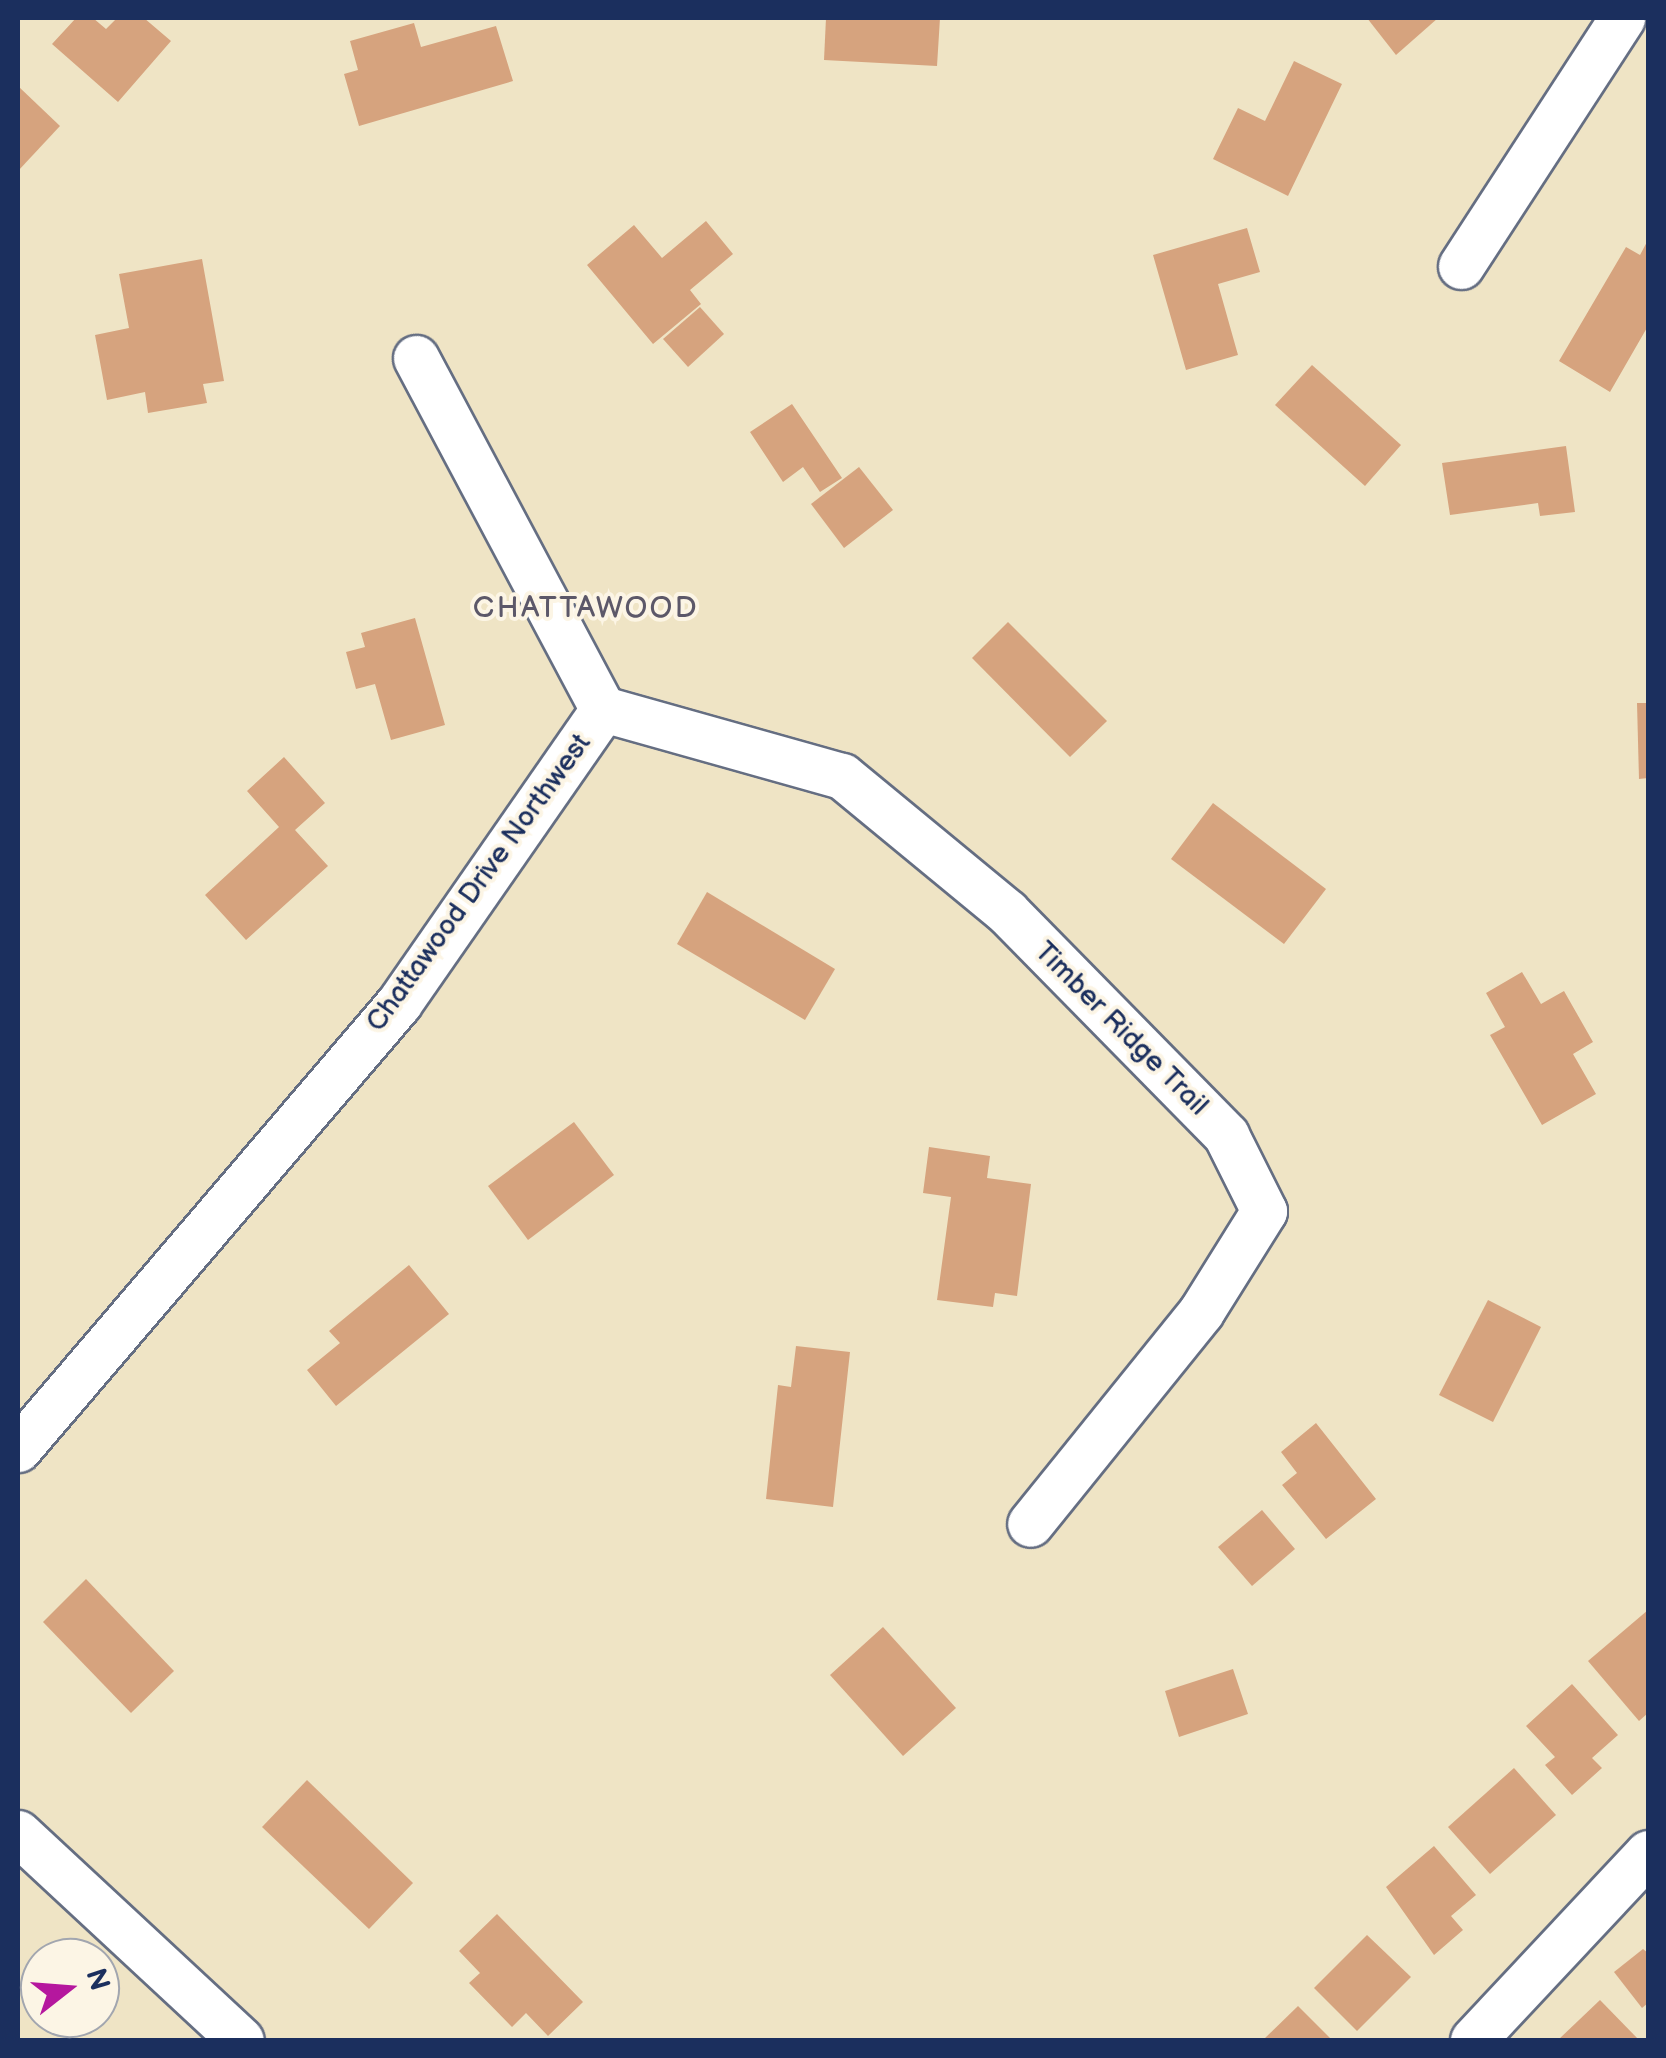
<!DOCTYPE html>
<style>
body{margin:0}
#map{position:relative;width:1666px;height:2058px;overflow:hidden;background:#efe4c5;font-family:"Balsamiq Sans",sans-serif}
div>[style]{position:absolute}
.building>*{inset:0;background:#d6a37e}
.roads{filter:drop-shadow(2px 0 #656e82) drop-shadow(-2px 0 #656e82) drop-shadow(0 2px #656e82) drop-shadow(0 -2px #656e82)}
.minor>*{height:45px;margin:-22.5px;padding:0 22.5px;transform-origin:22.5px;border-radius:22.5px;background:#fff}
span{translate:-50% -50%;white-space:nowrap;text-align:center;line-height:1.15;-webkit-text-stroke:8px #fcf5e5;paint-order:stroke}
.street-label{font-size:28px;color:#1b2f5e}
.neighbourhood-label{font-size:30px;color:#5c5869;letter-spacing:2.5px}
.frame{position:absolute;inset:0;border:20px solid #1b2f5e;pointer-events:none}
.north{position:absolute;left:20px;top:1938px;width:100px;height:100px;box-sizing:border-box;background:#fcf5e5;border:2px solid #a2a6af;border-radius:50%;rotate:73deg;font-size:28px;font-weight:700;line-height:40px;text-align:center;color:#1b2f5e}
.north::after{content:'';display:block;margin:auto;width:35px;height:45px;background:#b5179e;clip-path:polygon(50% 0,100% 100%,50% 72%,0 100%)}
</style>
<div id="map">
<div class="building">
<div style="clip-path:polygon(76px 18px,93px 18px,106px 29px,117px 18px,144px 18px,171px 41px,118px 102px,52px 44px)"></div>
<div style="clip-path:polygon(826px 18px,940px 18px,937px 66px,824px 60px)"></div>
<div style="clip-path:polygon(1367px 18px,1438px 18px,1396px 55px)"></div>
<div style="clip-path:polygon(414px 23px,421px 47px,496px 26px,513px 81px,359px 126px,344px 74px,358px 70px,350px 41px)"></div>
<div style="clip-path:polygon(1294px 61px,1342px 84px,1288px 196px,1213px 159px,1238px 108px,1265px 121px)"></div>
<div style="clip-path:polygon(18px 86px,60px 126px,18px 171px)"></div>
<div style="clip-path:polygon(706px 221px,733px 254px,690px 290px,701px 304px,653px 344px,587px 265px,634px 225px,662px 258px)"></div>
<div style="clip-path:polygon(1247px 228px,1260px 272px,1218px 284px,1238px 355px,1186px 370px,1153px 255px)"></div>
<div style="clip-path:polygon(1648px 240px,1648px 326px,1610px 392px,1559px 361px,1626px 247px,1640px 255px)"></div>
<div style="clip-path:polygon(202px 259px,224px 381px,203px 384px,207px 403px,148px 413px,145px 392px,107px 400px,95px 335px,129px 328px,119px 274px)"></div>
<div style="clip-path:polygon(700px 307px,724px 334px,688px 367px,663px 339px)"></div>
<div style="clip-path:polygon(1312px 365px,1401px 445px,1365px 486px,1275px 405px)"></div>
<div style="clip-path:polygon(792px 404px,842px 478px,820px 492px,803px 467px,783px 482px,750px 432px)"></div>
<div style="clip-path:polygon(1566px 446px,1575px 512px,1540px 516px,1538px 503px,1450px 515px,1442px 463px)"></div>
<div style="clip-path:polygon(859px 467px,893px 510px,844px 548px,811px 504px)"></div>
<div style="clip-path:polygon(415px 618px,445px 725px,391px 740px,375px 684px,356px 689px,346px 652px,365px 647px,361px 633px)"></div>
<div style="clip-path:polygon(1008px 622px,1107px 721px,1070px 757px,972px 658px)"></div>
<div style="clip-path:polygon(1637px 703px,1648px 703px,1648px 778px,1639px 779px)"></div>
<div style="clip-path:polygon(284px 757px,325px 803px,295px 830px,328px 866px,246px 940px,205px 895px,279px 827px,247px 791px)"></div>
<div style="clip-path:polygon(1213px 803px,1326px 889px,1284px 944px,1171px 859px)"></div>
<div style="clip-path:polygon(707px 892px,835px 969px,805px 1020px,677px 944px)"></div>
<div style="clip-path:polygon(1522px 972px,1541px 1004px,1564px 991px,1593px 1042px,1573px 1054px,1596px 1094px,1542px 1125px,1490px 1035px,1505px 1027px,1486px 993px)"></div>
<div style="clip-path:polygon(574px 1122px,614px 1175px,528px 1240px,488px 1186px)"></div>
<div style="clip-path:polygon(929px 1147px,990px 1156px,987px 1178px,1031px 1184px,1017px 1296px,995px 1293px,993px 1307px,937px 1300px,951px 1197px,923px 1193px)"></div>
<div style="clip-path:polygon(409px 1265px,449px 1314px,336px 1406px,307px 1370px,340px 1343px,329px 1331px)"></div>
<div style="clip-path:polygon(1488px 1300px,1541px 1327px,1493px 1422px,1439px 1395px)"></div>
<div style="clip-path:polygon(796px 1346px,850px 1352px,833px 1507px,766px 1499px,778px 1385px,791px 1387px)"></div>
<div style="clip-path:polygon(1316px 1423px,1376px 1499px,1326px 1539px,1282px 1485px,1297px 1473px,1281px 1452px)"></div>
<div style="clip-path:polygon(1262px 1510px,1295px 1549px,1252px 1586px,1218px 1547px)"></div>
<div style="clip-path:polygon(86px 1579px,174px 1671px,131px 1713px,43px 1622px)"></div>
<div style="clip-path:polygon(1648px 1610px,1648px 1713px,1639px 1721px,1588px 1661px)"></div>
<div style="clip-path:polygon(883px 1627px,956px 1708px,903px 1756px,830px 1675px)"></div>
<div style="clip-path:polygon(1233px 1669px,1248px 1714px,1179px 1737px,1165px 1691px)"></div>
<div style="clip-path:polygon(1572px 1684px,1618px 1735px,1592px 1758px,1602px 1768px,1572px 1795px,1545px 1765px,1555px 1757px,1526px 1726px)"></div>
<div style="clip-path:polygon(1514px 1768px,1556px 1815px,1490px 1874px,1448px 1827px)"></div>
<div style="clip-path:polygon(307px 1780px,413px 1883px,369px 1929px,262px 1827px)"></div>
<div style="clip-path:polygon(1434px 1846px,1476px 1895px,1451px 1916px,1463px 1930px,1434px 1955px,1386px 1887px)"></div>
<div style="clip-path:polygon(497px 1914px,583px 2002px,548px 2036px,526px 2013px,512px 2027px,469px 1983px,480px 1973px,459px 1951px)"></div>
<div style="clip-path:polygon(1367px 1935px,1411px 1977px,1357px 2031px,1314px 1988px)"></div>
<div style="clip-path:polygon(1643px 1949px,1648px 1953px,1648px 2003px,1642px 2008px,1614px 1972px)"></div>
<div style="clip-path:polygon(1600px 2000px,1639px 2040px,1558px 2040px)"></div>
<div style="clip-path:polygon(1298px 2006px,1332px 2040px,1263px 2040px)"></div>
</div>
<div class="roads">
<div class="minor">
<div style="left:1461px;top:266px;width:296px;rotate:-57deg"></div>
<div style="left:416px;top:358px;width:398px;rotate:62deg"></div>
<div style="left:603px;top:709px;width:248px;rotate:15.7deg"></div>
<div style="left:842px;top:776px;width:214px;rotate:39.5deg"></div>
<div style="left:1007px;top:912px;width:313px;rotate:45.5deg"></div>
<div style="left:1226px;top:1135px;width:85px;rotate:63.4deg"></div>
<div style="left:1264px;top:1211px;width:119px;rotate:122deg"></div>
<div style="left:1201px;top:1312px;width:272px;rotate:128.9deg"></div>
<div style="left:18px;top:1449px;width:587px;rotate:-49.49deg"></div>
<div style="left:399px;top:1003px;width:358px;rotate:-55.2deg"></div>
<div style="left:18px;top:1833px;width:304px;rotate:42.9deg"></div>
<div style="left:1473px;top:2040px;width:256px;rotate:-46.9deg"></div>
</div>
</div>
<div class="street-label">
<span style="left:479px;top:883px;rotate:-54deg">Chattawood Drive Northwest</span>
<span style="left:1121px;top:1029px;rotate:45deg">Timber Ridge Trail</span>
</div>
<div class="neighbourhood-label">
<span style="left:586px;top:608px">CHATTAWOOD</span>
</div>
<div class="frame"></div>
<div class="north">N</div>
</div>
